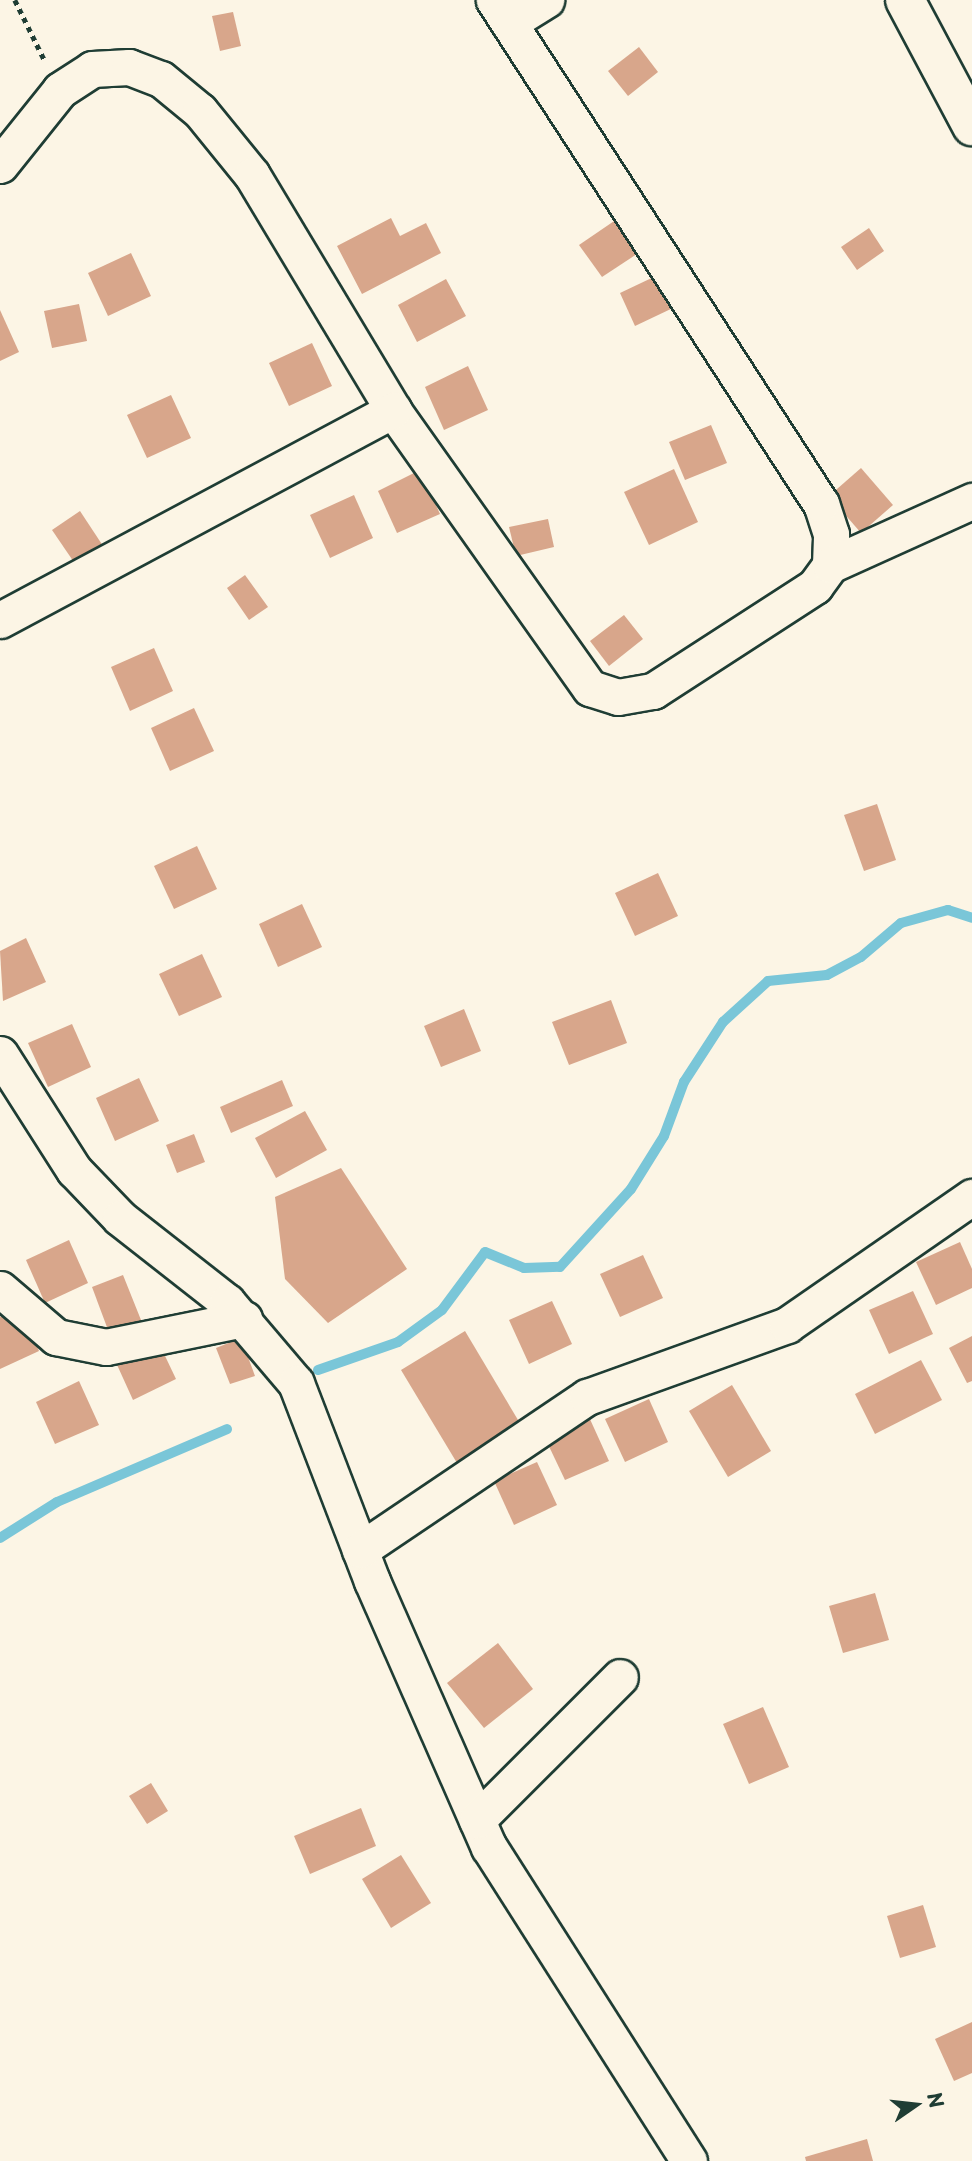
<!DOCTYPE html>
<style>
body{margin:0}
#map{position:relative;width:972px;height:2161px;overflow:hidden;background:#fcf5e5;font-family:"Playpen Sans",sans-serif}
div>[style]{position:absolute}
.stream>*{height:10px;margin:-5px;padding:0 5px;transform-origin:5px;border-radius:5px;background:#7ac6d8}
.building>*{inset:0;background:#d8a68b}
.path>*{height:4.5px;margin-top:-2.25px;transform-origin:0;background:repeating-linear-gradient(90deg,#1f3d34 0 5px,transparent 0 10px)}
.roads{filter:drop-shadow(2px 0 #1f3d34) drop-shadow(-2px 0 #1f3d34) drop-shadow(0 2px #1f3d34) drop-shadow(0 -2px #1f3d34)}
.minor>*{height:35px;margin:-17.5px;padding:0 17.5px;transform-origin:17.5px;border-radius:17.5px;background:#fcf5e5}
.tertiary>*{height:38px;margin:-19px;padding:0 19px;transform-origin:19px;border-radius:19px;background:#fcf5e5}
span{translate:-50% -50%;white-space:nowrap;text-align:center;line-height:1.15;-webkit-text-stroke:5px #fcf5e5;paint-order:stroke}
.north{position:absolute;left:881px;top:2070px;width:70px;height:70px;-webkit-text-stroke:5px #fcf5e5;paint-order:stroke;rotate:76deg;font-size:19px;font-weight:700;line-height:28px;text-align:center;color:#1f3d34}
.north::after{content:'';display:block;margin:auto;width:24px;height:32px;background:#1f3d34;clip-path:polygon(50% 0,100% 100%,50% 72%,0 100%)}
</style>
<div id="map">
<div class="stream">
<div style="left:318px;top:1370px;width:85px;rotate:-19.3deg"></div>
<div style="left:398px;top:1342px;width:54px;rotate:-36deg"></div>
<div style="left:442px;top:1310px;width:72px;rotate:-53.4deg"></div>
<div style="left:485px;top:1252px;width:42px;rotate:22.3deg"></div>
<div style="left:524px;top:1268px;width:36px;rotate:-2deg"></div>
<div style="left:560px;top:1267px;width:105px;rotate:-47.7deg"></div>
<div style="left:631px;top:1189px;width:62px;rotate:-58.1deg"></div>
<div style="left:664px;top:1136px;width:58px;rotate:-69.7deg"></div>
<div style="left:684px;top:1082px;width:72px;rotate:-57deg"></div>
<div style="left:723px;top:1022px;width:61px;rotate:-42.3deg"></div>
<div style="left:768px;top:981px;width:59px;rotate:-5.8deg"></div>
<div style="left:827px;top:975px;width:38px;rotate:-28deg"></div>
<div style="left:861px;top:957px;width:52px;rotate:-40.4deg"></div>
<div style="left:901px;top:923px;width:49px;rotate:-15.5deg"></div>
<div style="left:948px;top:910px;width:25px;rotate:18deg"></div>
<div style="left:0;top:1538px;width:67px;rotate:-32.3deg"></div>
<div style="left:57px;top:1502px;width:185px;rotate:-23.2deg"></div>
</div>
<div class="building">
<div style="clip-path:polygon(233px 12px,241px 46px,220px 51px,212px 16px)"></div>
<div style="clip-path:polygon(639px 47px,658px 72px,628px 96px,608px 71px)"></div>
<div style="clip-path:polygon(620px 217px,643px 250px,602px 277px,579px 245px)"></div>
<div style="clip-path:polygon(391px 218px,400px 236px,426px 223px,441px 253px,362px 294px,337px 246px)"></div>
<div style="clip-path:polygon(869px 228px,884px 251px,857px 270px,841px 247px)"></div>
<div style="clip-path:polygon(131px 253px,151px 296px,108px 316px,88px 273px)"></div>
<div style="clip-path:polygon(660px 274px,675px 307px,635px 326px,620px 293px)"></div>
<div style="clip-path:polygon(446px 279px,466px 316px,417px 342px,398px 305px)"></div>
<div style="clip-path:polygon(79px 304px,87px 341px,52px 348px,44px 311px)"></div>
<div style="clip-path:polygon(0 310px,19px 352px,0 361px)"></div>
<div style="clip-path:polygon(312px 343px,332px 386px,289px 406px,269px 363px)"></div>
<div style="clip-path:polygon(468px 366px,488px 410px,444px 430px,425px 387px)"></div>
<div style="clip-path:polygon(171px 395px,191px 438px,147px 458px,127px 415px)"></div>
<div style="clip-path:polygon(711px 425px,727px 463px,685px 480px,669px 442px)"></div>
<div style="clip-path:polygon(861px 468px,893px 505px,861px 533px,829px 496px)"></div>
<div style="clip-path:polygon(674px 469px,698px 522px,649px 545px,624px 492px)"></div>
<div style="clip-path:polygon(420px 470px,440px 514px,397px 533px,378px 491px)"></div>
<div style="clip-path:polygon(354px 495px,373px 538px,330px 558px,310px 515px)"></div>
<div style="clip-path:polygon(80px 511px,109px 555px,82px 574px,52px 530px)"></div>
<div style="clip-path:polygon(548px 519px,554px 547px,516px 556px,509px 527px)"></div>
<div style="clip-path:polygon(245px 575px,268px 607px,249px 620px,227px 588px)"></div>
<div style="clip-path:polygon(624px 615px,643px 639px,609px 666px,590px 641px)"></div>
<div style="clip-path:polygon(154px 648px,173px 691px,130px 711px,111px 667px)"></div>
<div style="clip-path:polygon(194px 708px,214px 751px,170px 771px,151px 728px)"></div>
<div style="clip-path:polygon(877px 804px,896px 860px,864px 871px,844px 815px)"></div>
<div style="clip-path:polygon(197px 846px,217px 889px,174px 909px,154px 866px)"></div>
<div style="clip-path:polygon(658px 873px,678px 916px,635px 936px,615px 893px)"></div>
<div style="clip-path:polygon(302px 904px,322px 947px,278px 967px,259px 924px)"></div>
<div style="clip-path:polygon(26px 938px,46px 982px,3px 1001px,0 951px)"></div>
<div style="clip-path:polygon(202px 954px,222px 997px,179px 1016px,159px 974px)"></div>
<div style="clip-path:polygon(611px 1000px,627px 1043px,569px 1065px,552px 1022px)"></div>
<div style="clip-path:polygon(464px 1009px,481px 1051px,441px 1067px,424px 1026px)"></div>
<div style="clip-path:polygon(72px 1024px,91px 1067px,48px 1087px,28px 1043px)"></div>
<div style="clip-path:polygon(139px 1078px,159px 1121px,115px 1141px,96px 1098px)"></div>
<div style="clip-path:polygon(282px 1080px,293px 1106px,231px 1133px,220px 1107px)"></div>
<div style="clip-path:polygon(305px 1111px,327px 1150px,276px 1178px,255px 1138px)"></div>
<div style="clip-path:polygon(194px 1134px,205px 1162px,177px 1173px,166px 1145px)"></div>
<div style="clip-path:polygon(341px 1168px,407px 1269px,328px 1323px,285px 1279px,275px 1197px)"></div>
<div style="clip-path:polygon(69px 1240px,88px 1283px,45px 1303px,26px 1260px)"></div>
<div style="clip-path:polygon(960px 1242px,972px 1269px,972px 1288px,936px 1305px,916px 1262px)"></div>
<div style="clip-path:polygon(643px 1255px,663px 1298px,620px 1317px,600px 1274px)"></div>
<div style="clip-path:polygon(123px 1275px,143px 1325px,111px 1338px,92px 1287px)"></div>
<div style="clip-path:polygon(913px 1291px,933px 1334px,889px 1354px,869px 1310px)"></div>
<div style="clip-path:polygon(552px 1301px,572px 1344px,529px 1364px,509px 1320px)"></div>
<div style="clip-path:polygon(19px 1308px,39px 1351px,0 1369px,0 1317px)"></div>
<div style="clip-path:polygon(465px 1331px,524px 1430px,460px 1468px,401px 1370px)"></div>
<div style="clip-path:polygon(972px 1336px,972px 1381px,967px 1383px,949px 1348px)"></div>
<div style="clip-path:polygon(156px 1337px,176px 1379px,133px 1400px,113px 1356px)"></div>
<div style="clip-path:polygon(241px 1338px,255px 1376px,230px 1384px,216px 1348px)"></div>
<div style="clip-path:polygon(921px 1360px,942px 1400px,875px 1434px,855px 1394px)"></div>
<div style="clip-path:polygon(79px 1381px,99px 1425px,55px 1444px,36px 1402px)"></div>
<div style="clip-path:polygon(732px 1385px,771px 1451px,728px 1477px,689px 1411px)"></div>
<div style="clip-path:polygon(649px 1399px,668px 1442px,625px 1462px,605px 1419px)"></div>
<div style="clip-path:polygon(589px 1417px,609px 1461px,565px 1480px,545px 1438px)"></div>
<div style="clip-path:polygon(537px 1462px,557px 1505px,514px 1525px,494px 1481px)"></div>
<div style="clip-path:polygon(875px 1593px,889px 1640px,843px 1653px,829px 1606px)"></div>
<div style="clip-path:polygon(498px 1643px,533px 1689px,484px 1728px,447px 1683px)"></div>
<div style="clip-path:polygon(763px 1707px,789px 1767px,749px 1784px,723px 1724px)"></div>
<div style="clip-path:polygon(151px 1783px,168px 1811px,147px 1824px,129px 1796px)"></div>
<div style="clip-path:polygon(361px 1808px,376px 1846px,310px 1874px,294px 1836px)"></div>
<div style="clip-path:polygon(401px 1855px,431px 1903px,391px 1928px,362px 1879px)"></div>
<div style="clip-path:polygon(923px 1905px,936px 1947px,900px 1958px,887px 1916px)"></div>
<div style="clip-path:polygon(972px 2022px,972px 2073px,954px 2081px,935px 2039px)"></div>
<div style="clip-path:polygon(867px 2139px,873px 2161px,806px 2161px,805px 2157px)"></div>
</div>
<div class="path">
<div style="left:15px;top:0;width:66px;rotate:63.8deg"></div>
</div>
<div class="roads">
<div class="minor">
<div style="left:509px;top:23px;width:44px;rotate:-31.9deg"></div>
<div style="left:0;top:165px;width:96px;rotate:-51.3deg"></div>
<div style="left:60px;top:90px;width:38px;rotate:-33deg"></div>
<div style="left:92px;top:69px;width:37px;rotate:-3deg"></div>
<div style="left:129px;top:67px;width:34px;rotate:21deg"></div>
<div style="left:161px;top:79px;width:50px;rotate:39.4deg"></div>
<div style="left:200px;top:111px;width:82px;rotate:50.9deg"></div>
<div style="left:252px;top:175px;width:274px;rotate:59deg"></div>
<div style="left:393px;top:410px;width:341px;rotate:54.7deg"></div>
<div style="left:590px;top:688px;width:29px;rotate:18deg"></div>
<div style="left:618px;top:697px;width:36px;rotate:-10deg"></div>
<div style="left:653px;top:691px;width:193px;rotate:-32.9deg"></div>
<div style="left:815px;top:586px;width:26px;rotate:-54deg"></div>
<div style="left:830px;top:565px;width:31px;rotate:-88deg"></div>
<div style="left:831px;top:534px;width:32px;rotate:-108deg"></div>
<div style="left:821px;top:504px;width:601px;rotate:-122.98deg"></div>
<div style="left:830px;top:565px;width:156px;rotate:-24.3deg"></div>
<div style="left:0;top:620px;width:446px;rotate:-28.1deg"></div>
<div style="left:0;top:1054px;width:138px;rotate:57.5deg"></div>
<div style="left:74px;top:1170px;width:66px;rotate:46.2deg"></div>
<div style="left:120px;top:1218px;width:136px;rotate:38.1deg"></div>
<div style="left:227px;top:1302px;width:106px;rotate:49.6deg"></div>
<div style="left:296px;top:1383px;width:212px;rotate:69deg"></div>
<div style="left:372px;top:1581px;width:291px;rotate:66.3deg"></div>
<div style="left:489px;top:1847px;width:372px;rotate:57.5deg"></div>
<div style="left:0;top:1289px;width:74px;rotate:40.6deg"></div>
<div style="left:56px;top:1337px;width:51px;rotate:11.3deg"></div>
<div style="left:106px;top:1347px;width:141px;rotate:-11.5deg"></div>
<div style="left:360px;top:1550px;width:274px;rotate:-34deg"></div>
<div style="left:587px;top:1397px;width:213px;rotate:-19.8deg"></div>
<div style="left:787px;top:1325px;width:225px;rotate:-34.7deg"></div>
<div style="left:477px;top:1820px;width:202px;rotate:-45deg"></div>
</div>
<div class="tertiary">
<div style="left:905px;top:0;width:143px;rotate:62deg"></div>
</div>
</div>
<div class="north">N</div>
</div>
